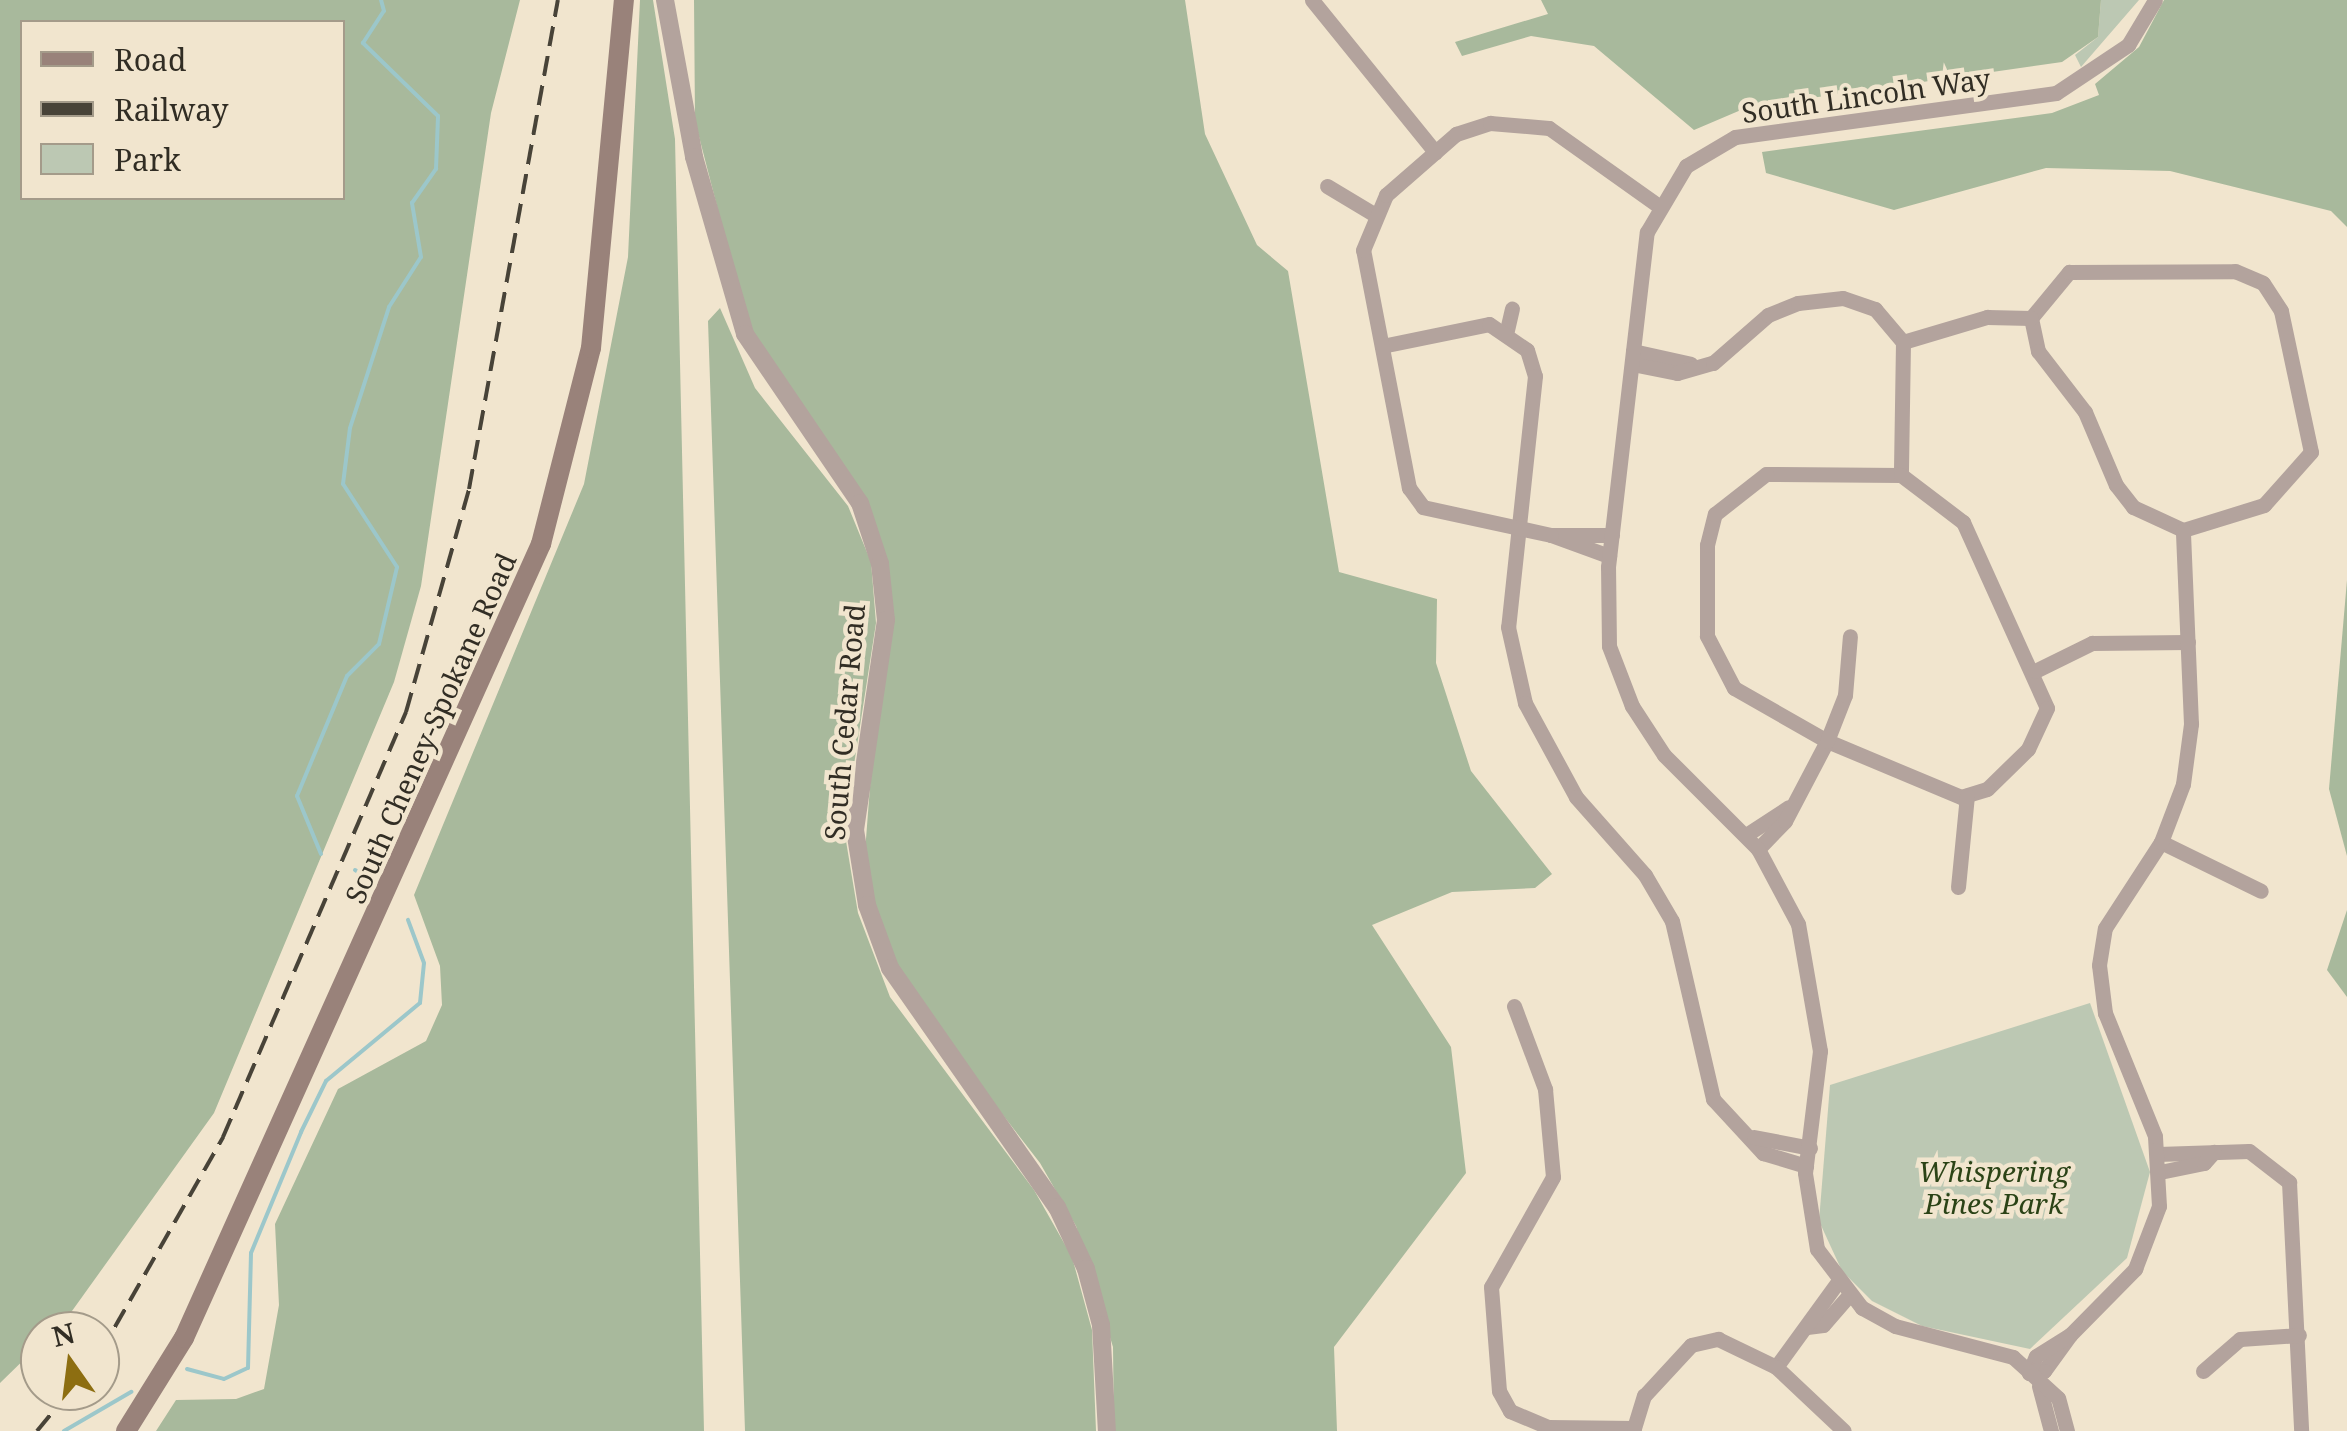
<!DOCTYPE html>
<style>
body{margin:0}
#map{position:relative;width:2347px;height:1431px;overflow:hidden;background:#f1e5ce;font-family:"Noto Serif",serif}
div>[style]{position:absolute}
.green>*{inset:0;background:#bcc8b3}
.forest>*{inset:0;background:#a8b99c}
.stream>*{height:4px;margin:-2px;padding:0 2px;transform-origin:2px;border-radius:2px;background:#9cc7ca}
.minor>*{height:15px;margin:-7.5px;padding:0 7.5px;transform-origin:7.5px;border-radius:7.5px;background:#b3a39d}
.tertiary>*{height:18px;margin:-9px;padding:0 9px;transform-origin:9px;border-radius:9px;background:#b3a39d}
.secondary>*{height:20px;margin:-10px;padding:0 10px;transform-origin:10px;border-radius:10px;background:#99827a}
.rail>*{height:4px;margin-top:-2px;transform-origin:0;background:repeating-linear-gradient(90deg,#484338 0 20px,transparent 0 30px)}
span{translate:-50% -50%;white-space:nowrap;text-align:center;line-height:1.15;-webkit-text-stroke:9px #f1e5ce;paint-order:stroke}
.street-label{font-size:28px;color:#312d24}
.park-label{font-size:28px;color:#2b4316;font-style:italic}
.legend{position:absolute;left:20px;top:20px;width:325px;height:180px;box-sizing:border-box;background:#f1e5ce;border:2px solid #a49b8a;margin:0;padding:12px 18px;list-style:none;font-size:30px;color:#312d24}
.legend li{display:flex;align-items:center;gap:20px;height:50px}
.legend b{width:50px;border:2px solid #a49b8a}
.north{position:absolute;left:20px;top:1311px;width:100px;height:100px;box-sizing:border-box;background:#f1e5ce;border:2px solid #a49b8a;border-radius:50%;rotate:346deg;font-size:28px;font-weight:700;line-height:40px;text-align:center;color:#312d24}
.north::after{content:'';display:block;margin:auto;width:35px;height:45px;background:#8d6e11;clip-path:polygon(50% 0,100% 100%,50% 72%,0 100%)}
</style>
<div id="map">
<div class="green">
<div style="clip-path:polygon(2101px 0,2139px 0,2081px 67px,2075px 55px,2098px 37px)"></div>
<div style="clip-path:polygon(2090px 1003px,2150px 1172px,2127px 1258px,2030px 1349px,1922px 1326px,1872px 1301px,1842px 1271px,1819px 1221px,1830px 1085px)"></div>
</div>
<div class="forest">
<div style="clip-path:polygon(evenodd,0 0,520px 0,491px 113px,421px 586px,394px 682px,214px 1113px,72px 1311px,40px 1331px,40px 1344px,0 1383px,0 0,22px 22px,342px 22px,342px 198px,22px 198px,22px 22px)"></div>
<div style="clip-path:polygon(640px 0,653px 0,675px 139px,704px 1431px,156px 1431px,176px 1400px,236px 1399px,264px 1389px,279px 1305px,275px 1224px,338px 1089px,426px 1041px,442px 1005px,440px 966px,414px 895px,584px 484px,628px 257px)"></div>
<div style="clip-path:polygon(694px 0,1185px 0,1205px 134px,1257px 245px,1288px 271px,1339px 572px,1437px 599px,1436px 663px,1471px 771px,1552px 874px,1535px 888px,1452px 892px,1372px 925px,1451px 1047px,1466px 1173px,1334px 1347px,1337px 1431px,1114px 1431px,1113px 1347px,1076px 1226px,1040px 1163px,908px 992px,879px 926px,865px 852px,887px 564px,750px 334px,695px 121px)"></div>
<div style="clip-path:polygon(1541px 0,2101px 0,2098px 37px,2062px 62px,1748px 107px,1694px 130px,1594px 46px,1531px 36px,1462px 56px,1455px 42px,1548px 14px)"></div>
<div style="clip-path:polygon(2164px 0,2347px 0,2347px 227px,2331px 211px,2170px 171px,2046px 168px,1894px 210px,1766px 173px,1762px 152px,2052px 113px,2099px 95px,2095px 84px,2139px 47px)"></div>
<div style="clip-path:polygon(720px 308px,755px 388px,848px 506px,871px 562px,876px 623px,844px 829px,858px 913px,890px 997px,1034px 1190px,1072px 1257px,1092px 1330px,1096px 1431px,745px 1431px,708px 321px)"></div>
<div style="clip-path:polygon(2347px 580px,2347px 856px,2329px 789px)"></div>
<div style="clip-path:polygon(2347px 910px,2347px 997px,2327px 970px)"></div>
</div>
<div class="stream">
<div style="left:321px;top:854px;width:63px;rotate:-112.5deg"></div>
<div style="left:297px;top:796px;width:130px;rotate:-67.4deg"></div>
<div style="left:347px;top:676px;width:45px;rotate:-45deg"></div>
<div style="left:379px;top:644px;width:79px;rotate:-76.8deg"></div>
<div style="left:397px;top:567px;width:99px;rotate:-123deg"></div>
<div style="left:343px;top:484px;width:56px;rotate:-82.9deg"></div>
<div style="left:350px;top:428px;width:127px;rotate:-72.1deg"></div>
<div style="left:389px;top:307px;width:59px;rotate:-57.4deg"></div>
<div style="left:421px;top:257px;width:55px;rotate:-99.5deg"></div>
<div style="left:412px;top:203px;width:42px;rotate:-54.8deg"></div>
<div style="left:436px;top:169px;width:53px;rotate:-87.8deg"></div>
<div style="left:438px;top:116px;width:105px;rotate:-135.8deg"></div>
<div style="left:363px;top:43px;width:38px;rotate:-57deg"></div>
<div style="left:384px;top:11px;width:11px;rotate:-105deg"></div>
<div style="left:355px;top:870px;width:21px;rotate:31deg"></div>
<div style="left:187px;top:1369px;width:38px;rotate:15deg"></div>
<div style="left:224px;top:1379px;width:26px;rotate:-25deg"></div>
<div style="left:248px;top:1368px;width:115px;rotate:-88.5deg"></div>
<div style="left:251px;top:1253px;width:131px;rotate:-67.5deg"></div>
<div style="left:301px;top:1132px;width:57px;rotate:-63.9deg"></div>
<div style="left:326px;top:1081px;width:122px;rotate:-39.7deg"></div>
<div style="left:420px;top:1003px;width:40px;rotate:-84.3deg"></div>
<div style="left:424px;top:963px;width:46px;rotate:-110.4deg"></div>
<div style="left:64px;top:1431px;width:78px;rotate:-30.2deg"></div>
</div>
<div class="minor">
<div style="left:1312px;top:0;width:196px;rotate:51deg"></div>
<div style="left:1327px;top:186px;width:52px;rotate:31deg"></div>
<div style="left:2031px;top:318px;width:60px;rotate:-50.4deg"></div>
<div style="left:2069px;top:272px;width:166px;rotate:-0.3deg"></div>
<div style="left:2235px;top:271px;width:30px;rotate:23deg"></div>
<div style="left:2263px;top:283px;width:33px;rotate:57deg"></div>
<div style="left:2281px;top:311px;width:144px;rotate:78deg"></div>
<div style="left:2311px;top:452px;width:71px;rotate:131.6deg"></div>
<div style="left:2264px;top:505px;width:85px;rotate:162.8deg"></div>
<div style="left:2031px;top:318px;width:34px;rotate:78deg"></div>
<div style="left:2038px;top:351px;width:77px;rotate:52.4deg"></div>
<div style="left:2085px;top:412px;width:79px;rotate:67deg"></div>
<div style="left:2116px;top:485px;width:28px;rotate:52deg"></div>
<div style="left:2133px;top:507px;width:55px;rotate:24.7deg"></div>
<div style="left:1507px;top:330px;width:22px;rotate:-77deg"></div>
<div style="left:1903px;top:342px;width:88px;rotate:-16.6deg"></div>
<div style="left:1987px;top:317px;width:44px;rotate:1.3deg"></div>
<div style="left:1382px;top:346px;width:109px;rotate:-11.6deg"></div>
<div style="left:1489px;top:324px;width:46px;rotate:34.4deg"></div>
<div style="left:1527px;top:350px;width:27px;rotate:73deg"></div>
<div style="left:1535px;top:376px;width:252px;rotate:96.1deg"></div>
<div style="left:1508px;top:627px;width:78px;rotate:77.4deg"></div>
<div style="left:1525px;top:703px;width:107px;rotate:61.5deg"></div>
<div style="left:1576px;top:797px;width:104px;rotate:48.5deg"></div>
<div style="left:1645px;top:875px;width:53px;rotate:59.6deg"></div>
<div style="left:1672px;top:921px;width:183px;rotate:77deg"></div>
<div style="left:1713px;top:1099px;width:74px;rotate:47.2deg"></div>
<div style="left:1763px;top:1153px;width:45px;rotate:16.8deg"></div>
<div style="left:1633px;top:351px;width:59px;rotate:12.6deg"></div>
<div style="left:1632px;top:364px;width:46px;rotate:11.3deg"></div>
<div style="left:1677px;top:373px;width:37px;rotate:-16deg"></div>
<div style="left:1713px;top:363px;width:73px;rotate:-41.1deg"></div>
<div style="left:1768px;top:315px;width:32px;rotate:-22deg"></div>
<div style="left:1798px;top:303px;width:45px;rotate:-6.3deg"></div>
<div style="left:1843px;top:298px;width:34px;rotate:19deg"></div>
<div style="left:1875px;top:309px;width:43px;rotate:49.7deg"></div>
<div style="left:1903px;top:342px;width:133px;rotate:90.9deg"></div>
<div style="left:1766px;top:474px;width:135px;rotate:0.4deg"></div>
<div style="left:1901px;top:475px;width:78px;rotate:37.2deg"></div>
<div style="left:1963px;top:522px;width:204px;rotate:65.7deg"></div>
<div style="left:2047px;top:708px;width:45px;rotate:114.9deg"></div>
<div style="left:2028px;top:749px;width:57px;rotate:135.7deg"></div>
<div style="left:1987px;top:789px;width:27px;rotate:163deg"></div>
<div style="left:1961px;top:797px;width:145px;rotate:-157.3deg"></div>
<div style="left:1827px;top:741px;width:107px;rotate:-150.3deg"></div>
<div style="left:1734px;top:688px;width:59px;rotate:-117.4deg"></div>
<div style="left:1707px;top:636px;width:91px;rotate:-90deg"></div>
<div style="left:1707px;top:545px;width:32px;rotate:-76deg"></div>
<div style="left:1715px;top:514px;width:65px;rotate:-38.1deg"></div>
<div style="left:1551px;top:535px;width:62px;rotate:19.9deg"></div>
<div style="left:1612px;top:535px;width:61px;rotate:180deg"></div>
<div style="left:1551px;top:535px;width:131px;rotate:-167.7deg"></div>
<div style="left:1423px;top:507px;width:24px;rotate:-126deg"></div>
<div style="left:1409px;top:488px;width:242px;rotate:-100.9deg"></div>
<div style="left:1363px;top:250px;width:60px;rotate:-67.3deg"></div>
<div style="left:1386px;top:195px;width:93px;rotate:-41.1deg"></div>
<div style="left:1456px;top:134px;width:36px;rotate:-18deg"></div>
<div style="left:1490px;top:123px;width:59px;rotate:4.8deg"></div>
<div style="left:1549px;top:128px;width:131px;rotate:35.4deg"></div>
<div style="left:2035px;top:671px;width:64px;rotate:-26.2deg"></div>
<div style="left:2092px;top:643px;width:96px;rotate:-0.6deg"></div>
<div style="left:1746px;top:835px;width:51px;rotate:-33.1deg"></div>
<div style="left:2161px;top:842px;width:111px;rotate:26.1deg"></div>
<div style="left:1758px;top:849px;width:39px;rotate:-46deg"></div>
<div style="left:1785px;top:821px;width:90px;rotate:-62.3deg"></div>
<div style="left:1827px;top:741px;width:49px;rotate:-68.6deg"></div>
<div style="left:1845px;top:695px;width:59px;rotate:-85.2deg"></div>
<div style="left:1958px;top:887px;width:92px;rotate:-84.4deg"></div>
<div style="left:1514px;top:1006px;width:89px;rotate:69.5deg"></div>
<div style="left:1545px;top:1089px;width:88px;rotate:84.8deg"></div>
<div style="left:1553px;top:1177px;width:126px;rotate:119.4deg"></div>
<div style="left:1491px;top:1287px;width:104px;rotate:85.6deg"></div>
<div style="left:1499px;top:1391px;width:23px;rotate:61deg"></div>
<div style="left:1510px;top:1411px;width:41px;rotate:22.8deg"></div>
<div style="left:1548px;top:1427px;width:86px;rotate:0.7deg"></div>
<div style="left:1754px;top:1137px;width:57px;rotate:11.1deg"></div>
<div style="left:2158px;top:1154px;width:91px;rotate:-1.9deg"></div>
<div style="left:2249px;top:1151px;width:51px;rotate:37.8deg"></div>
<div style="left:2289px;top:1182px;width:249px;rotate:87.2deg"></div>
<div style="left:2160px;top:1172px;width:45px;rotate:-11.6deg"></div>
<div style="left:2204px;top:1163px;width:15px;rotate:-48deg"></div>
<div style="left:1807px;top:1327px;width:16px;rotate:-7deg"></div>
<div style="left:1823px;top:1325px;width:40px;rotate:-49deg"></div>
<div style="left:2070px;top:1335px;width:93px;rotate:-45.4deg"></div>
<div style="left:2135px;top:1269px;width:67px;rotate:-69.1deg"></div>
<div style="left:2159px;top:1206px;width:70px;rotate:-93.3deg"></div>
<div style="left:2155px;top:1136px;width:133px;rotate:-112.1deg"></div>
<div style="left:2105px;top:1013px;width:48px;rotate:-97.1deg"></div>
<div style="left:2099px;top:965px;width:37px;rotate:-81deg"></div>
<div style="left:2105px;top:928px;width:103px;rotate:-56.9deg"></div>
<div style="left:2161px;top:842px;width:62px;rotate:-69.2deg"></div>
<div style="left:2183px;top:784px;width:61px;rotate:-82.4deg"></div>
<div style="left:2191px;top:724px;width:194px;rotate:-92.4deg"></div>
<div style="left:2070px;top:1335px;width:44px;rotate:125.8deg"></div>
<div style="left:2044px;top:1371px;width:15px;rotate:172deg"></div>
<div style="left:2029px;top:1373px;width:18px;rotate:-68deg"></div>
<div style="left:2036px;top:1356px;width:40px;rotate:-32deg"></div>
<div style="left:1776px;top:1367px;width:104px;rotate:-54deg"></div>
<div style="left:2203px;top:1371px;width:49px;rotate:-40.9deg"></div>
<div style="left:2240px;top:1339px;width:59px;rotate:-3.9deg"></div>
<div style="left:2039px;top:1386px;width:47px;rotate:75.1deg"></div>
<div style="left:1634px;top:1428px;width:34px;rotate:-73deg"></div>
<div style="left:1644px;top:1396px;width:69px;rotate:-47.3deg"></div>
<div style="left:1691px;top:1345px;width:28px;rotate:-13deg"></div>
<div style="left:1718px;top:1339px;width:64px;rotate:25.8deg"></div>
<div style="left:1776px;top:1367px;width:93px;rotate:43.3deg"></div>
<div style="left:2067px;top:1431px;width:34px;rotate:-105deg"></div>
<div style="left:2058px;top:1398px;width:61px;rotate:-137.7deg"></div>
<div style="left:2013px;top:1357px;width:122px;rotate:-165.3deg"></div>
<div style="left:1895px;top:1326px;width:38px;rotate:-151deg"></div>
<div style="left:1862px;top:1308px;width:74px;rotate:-127.3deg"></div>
<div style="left:1817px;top:1249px;width:77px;rotate:-99deg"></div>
<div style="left:1805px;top:1173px;width:123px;rotate:-83deg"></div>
<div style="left:1820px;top:1051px;width:129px;rotate:-99.8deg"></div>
<div style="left:1798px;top:924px;width:85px;rotate:-118.1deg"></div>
<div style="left:1758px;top:849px;width:133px;rotate:-135deg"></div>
<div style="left:1664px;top:755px;width:59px;rotate:-123.1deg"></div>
<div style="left:1632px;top:706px;width:64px;rotate:-111deg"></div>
<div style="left:1609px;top:646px;width:79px;rotate:-90.7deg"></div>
<div style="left:1608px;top:567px;width:337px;rotate:-83.4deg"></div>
<div style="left:1647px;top:232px;width:77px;rotate:-59.4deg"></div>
<div style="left:1686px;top:166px;width:57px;rotate:-30.6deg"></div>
<div style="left:1735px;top:137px;width:324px;rotate:-7.8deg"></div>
<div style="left:2056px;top:93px;width:87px;rotate:-33.7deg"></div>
<div style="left:2128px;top:45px;width:52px;rotate:-59deg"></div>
</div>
<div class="tertiary">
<div style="left:665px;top:0;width:160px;rotate:79.5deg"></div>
<div style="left:694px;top:157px;width:184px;rotate:73.9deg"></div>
<div style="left:745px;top:334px;width:204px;rotate:55.8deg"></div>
<div style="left:860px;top:503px;width:64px;rotate:71.8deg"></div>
<div style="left:880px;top:564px;width:56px;rotate:83.9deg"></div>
<div style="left:886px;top:620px;width:212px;rotate:98.4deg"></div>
<div style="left:855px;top:830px;width:76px;rotate:80.9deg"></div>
<div style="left:867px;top:905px;width:67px;rotate:69.9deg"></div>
<div style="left:890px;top:968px;width:292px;rotate:55.1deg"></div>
<div style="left:1057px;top:1207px;width:68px;rotate:64.9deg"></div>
<div style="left:1086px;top:1269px;width:58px;rotate:75deg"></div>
<div style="left:1101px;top:1325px;width:106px;rotate:86.8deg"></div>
</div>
<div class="secondary">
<div style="left:126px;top:1431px;width:110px;rotate:-58.1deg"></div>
<div style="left:184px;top:1338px;width:871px;rotate:-65.79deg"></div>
<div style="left:541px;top:544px;width:202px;rotate:-75.7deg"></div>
<div style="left:591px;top:348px;width:350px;rotate:-84.6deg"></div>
</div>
<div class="rail">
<div style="left:100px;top:1353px;width:249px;rotate:-60.3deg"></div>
<div style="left:223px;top:1137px;width:463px;rotate:-66.7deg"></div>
<div style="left:406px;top:712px;width:232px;rotate:-74.2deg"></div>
<div style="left:469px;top:489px;width:497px;rotate:-79.7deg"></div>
<div style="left:37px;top:1431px;width:52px;rotate:-50.5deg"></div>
</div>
<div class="street-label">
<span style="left:1866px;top:95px;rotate:-8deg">South Lincoln Way</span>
<span style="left:844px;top:722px;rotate:-85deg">South Cedar Road</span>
<span style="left:430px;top:728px;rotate:-66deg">South Cheney-Spokane Road</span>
</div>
<div class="park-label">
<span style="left:1994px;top:1187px">Whispering<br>Pines Park</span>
</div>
<ul class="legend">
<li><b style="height:12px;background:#99827a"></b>Road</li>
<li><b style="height:12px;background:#484338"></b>Railway</li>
<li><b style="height:28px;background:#bcc8b3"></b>Park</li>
</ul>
<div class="north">N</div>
</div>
